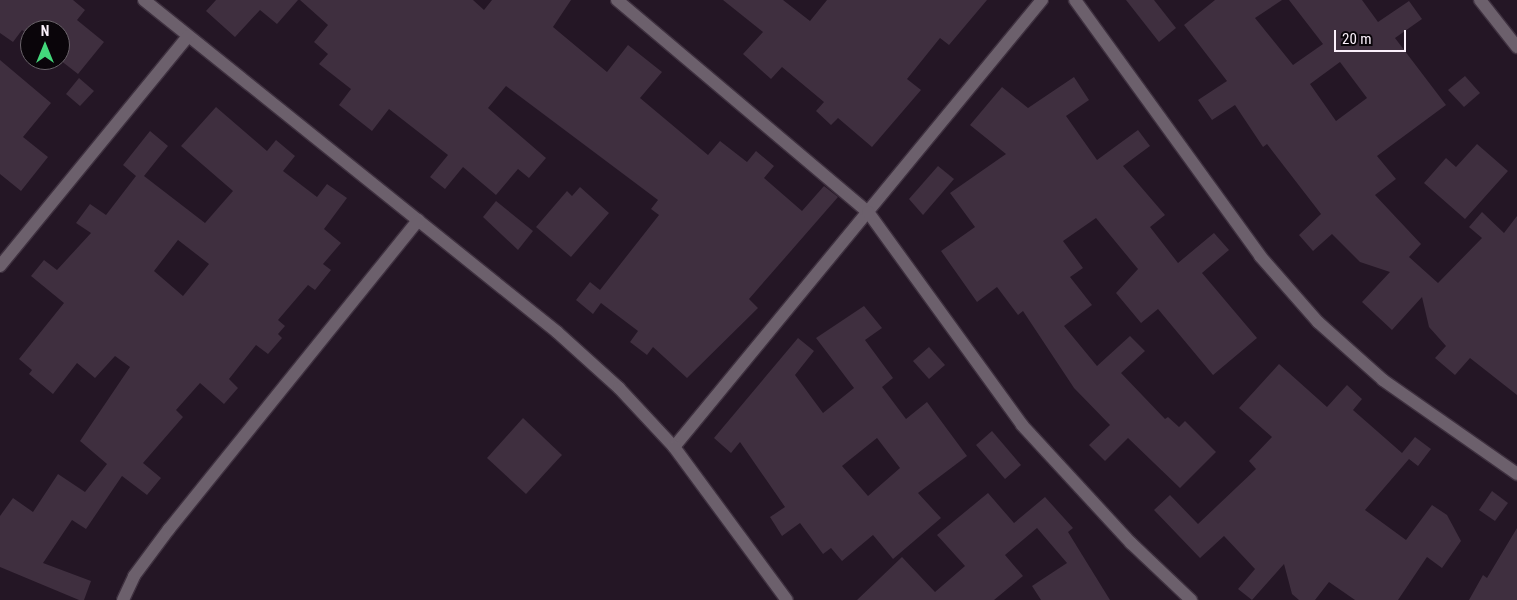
<!DOCTYPE html>
<style>
body{margin:0}
#map{position:relative;width:1517px;height:600px;overflow:hidden;background:#241625;font-family:"Roboto Condensed",sans-serif}
div>[style]{position:absolute}
.building>*{inset:0;background:#3f2f3f}
.roads{filter:drop-shadow(1px 0 #3e303f) drop-shadow(-1px 0 #3e303f) drop-shadow(0 1px #3e303f) drop-shadow(0 -1px #3e303f)}
.service>*{height:12px;margin:-6px;padding:0 6px;transform-origin:6px;border-radius:6px;background:#6c606c}
.minor>*{height:12px;margin:-6px;padding:0 6px;transform-origin:6px;border-radius:6px;background:#6c606c}
.tertiary>*{height:12px;margin:-6px;padding:0 6px;transform-origin:6px;border-radius:6px;background:#6c606c}
span{translate:-50% -50%;white-space:nowrap;text-align:center;line-height:1.15;-webkit-text-stroke:4.5px #0a050a;paint-order:stroke}
.north{position:absolute;left:20px;top:20px;width:50px;height:50px;box-sizing:border-box;background:#0a050a;border:1px solid #6a636a;border-radius:50%;rotate:0deg;font-size:14px;font-weight:700;line-height:20px;text-align:center;color:#fbf0fb}
.north::after{content:'';display:block;margin:auto;width:18px;height:22px;background:#43d77b;clip-path:polygon(50% 0,100% 100%,50% 72%,0 100%)}
.scale{position:absolute;left:1334px;top:30px;width:72px;height:22px;box-sizing:border-box;border:2px solid #fbf0fb;border-top:0;padding-left:6px;font-size:15px;line-height:18px;white-space:nowrap;color:#fbf0fb;-webkit-text-stroke:4px #0a050a;paint-order:stroke}
</style>
<div id="map">
<div class="building">
<div style="clip-path:polygon(0 0,73px 0,85px 10px,77px 20px,104px 42px,78px 74px,60px 60px,60px 30px,30px 30px,30px 36px,22px 30px,13px 42px,0 33px)"></div>
<div style="clip-path:polygon(216px 0,298px 0,277px 24px,260px 10px,235px 37px,206px 11px)"></div>
<div style="clip-path:polygon(300px 0,473px 0,484px 10px,492px 0,571px 0,553px 27px,607px 72px,628px 45px,662px 72px,640px 98px,708px 155px,720px 141px,747px 162px,756px 151px,774px 166px,764px 178px,802px 211px,824px 186px,838px 197px,749px 299px,758px 308px,687px 378px,653px 347px,647px 355px,630px 342px,638px 331px,601px 303px,593px 314px,576px 300px,590px 282px,600px 290px,659px 215px,651px 209px,658px 200px,506px 86px,488px 108px,546px 158px,529px 178px,518px 169px,496px 195px,463px 167px,445px 189px,430px 177px,448px 155px,389px 109px,372px 131px,339px 105px,351px 89px,319px 64px,328px 54px,314px 42px,328px 25px)"></div>
<div style="clip-path:polygon(723px 0,783px 0,810px 21px,827px 0,987px 0,949px 45px,940px 38px,907px 79px,921px 90px,872px 147px,838px 118px,831px 125px,816px 111px,824px 102px,782px 67px,771px 79px,743px 54px,763px 32px)"></div>
<div style="clip-path:polygon(1126px 0,1154px 0,1176px 28px,1159px 42px)"></div>
<div style="clip-path:polygon(evenodd,1215px 0,1282px 0,1255px 18px,1293px 65px,1323px 44px,1289px 0,1362px 0,1378px 22px,1409px 1px,1422px 19px,1395px 38px,1446px 105px,1377px 156px,1396px 179px,1375px 195px,1421px 244px,1409px 257px,1438px 283px,1482px 238px,1469px 227px,1482px 212px,1504px 233px,1517px 216px,1517px 395px,1470px 358px,1455px 375px,1435px 358px,1446px 346px,1429px 327px,1422px 297px,1392px 330px,1362px 302px,1390px 272px,1360px 262px,1332px 234px,1313px 251px,1299px 235px,1321px 214px,1267px 144px,1263px 147px,1235px 105px,1212px 120px,1198px 100px,1227px 81px,1184px 25px,1215px 0,1340px 62px,1367px 98px,1336px 121px,1310px 84px,1340px 62px)"></div>
<div style="clip-path:polygon(0 60px,51px 103px,23px 137px,48px 157px,21px 191px,0 174px)"></div>
<div style="clip-path:polygon(1465px 76px,1480px 93px,1464px 107px,1448px 90px)"></div>
<div style="clip-path:polygon(1074px 77px,1089px 100px,1066px 116px,1097px 160px,1138px 130px,1150px 146px,1123px 166px,1165px 215px,1150px 227px,1178px 263px,1214px 233px,1229px 250px,1202px 273px,1257px 338px,1213px 375px,1158px 309px,1141px 323px,1116px 293px,1138px 269px,1096px 218px,1063px 241px,1083px 268px,1070px 277px,1092px 305px,1064px 326px,1097px 366px,1130px 336px,1145px 351px,1121px 373px,1165px 419px,1168px 417px,1179px 427px,1185px 421px,1216px 452px,1180px 488px,1128px 438px,1105px 461px,1089px 445px,1110px 425px,1074px 388px,1023px 311px,1018px 315px,997px 287px,977px 302px,941px 251px,975px 227px,950px 193px,1006px 154px,970px 125px,1002px 87px,1028px 108px)"></div>
<div style="clip-path:polygon(79px 78px,94px 91px,80px 106px,66px 94px)"></div>
<div style="clip-path:polygon(evenodd,216px 107px,267px 151px,276px 140px,295px 156px,283px 171px,317px 197px,327px 184px,347px 198px,324px 229px,341px 243px,323px 264px,331px 270px,315px 290px,308px 285px,278px 320px,285px 326px,278px 334px,282px 338px,268px 354px,256px 345px,229px 379px,238px 388px,224px 404px,200px 383px,176px 410px,183px 417px,143px 463px,161px 478px,147px 495px,122px 476px,86px 529px,72px 520px,43px 563px,91px 581px,84px 600px,79px 600px,0 567px,0 516px,13px 498px,33px 512px,58px 474px,85px 492px,107px 464px,80px 441px,130px 367px,115px 356px,95px 378px,77px 363px,53px 394px,29px 374px,32px 370px,19px 359px,64px 303px,31px 276px,44px 260px,57px 270px,91px 233px,76px 223px,90px 204px,106px 215px,136px 176px,123px 165px,150px 131px,168px 146px,144px 176px,205px 223px,233px 191px,181px 146px,216px 107px,178px 240px,209px 264px,183px 296px,154px 271px,178px 240px)"></div>
<div style="clip-path:polygon(1477px 144px,1508px 171px,1465px 219px,1424px 183px,1446px 158px,1456px 167px)"></div>
<div style="clip-path:polygon(938px 166px,954px 179px,923px 215px,909px 199px)"></div>
<div style="clip-path:polygon(580px 187px,609px 213px,571px 257px,536px 227px,567px 191px,572px 196px)"></div>
<div style="clip-path:polygon(496px 201px,533px 231px,518px 250px,483px 217px)"></div>
<div style="clip-path:polygon(evenodd,864px 306px,882px 328px,865px 340px,893px 378px,882px 387px,906px 419px,927px 402px,967px 456px,918px 493px,941px 518px,893px 559px,873px 535px,842px 561px,831px 548px,823px 554px,800px 523px,782px 536px,770px 517px,785px 507px,740px 442px,731px 453px,714px 438px,798px 338px,814px 351px,795px 375px,823px 413px,854px 388px,816px 338px,864px 306px,877px 438px,900px 468px,868px 496px,842px 466px,877px 438px)"></div>
<div style="clip-path:polygon(929px 347px,945px 365px,929px 379px,913px 361px)"></div>
<div style="clip-path:polygon(1279px 364px,1327px 407px,1347px 385px,1362px 399px,1353px 410px,1402px 453px,1415px 437px,1431px 449px,1418px 466px,1409px 459px,1365px 510px,1406px 540px,1432px 505px,1447px 515px,1461px 541px,1442px 568px,1427px 557px,1398px 600px,1355px 600px,1329px 582px,1315px 600px,1299px 600px,1292px 594px,1284px 564px,1252px 600px,1238px 589px,1255px 569px,1224px 536px,1200px 558px,1154px 510px,1170px 495px,1198px 524px,1256px 469px,1249px 461px,1272px 437px,1239px 408px)"></div>
<div style="clip-path:polygon(523px 418px,562px 455px,526px 494px,487px 458px)"></div>
<div style="clip-path:polygon(992px 431px,1021px 465px,1005px 479px,976px 445px)"></div>
<div style="clip-path:polygon(1492px 491px,1508px 503px,1495px 521px,1479px 510px)"></div>
<div style="clip-path:polygon(988px 493px,1014px 523px,1045px 497px,1073px 528px,1068px 532px,1110px 600px,1041px 600px,1032px 586px,1067px 563px,1037px 528px,1005px 555px,1023px 576px,994px 600px,857px 600px,902px 557px,935px 592px,965px 566px,937px 535px)"></div>
<div style="clip-path:polygon(1517px 528px,1517px 600px,1469px 600px,1483px 575px,1487px 578px)"></div>
</div>
<div class="roads">
<div class="service">
<div style="left:674px;top:447px;width:579px;rotate:-50.54deg"></div>
</div>
<div class="minor">
<div style="left:144px;top:0;width:530px;rotate:38.79deg"></div>
<div style="left:557px;top:332px;width:84px;rotate:42.1deg"></div>
<div style="left:619px;top:388px;width:81px;rotate:47deg"></div>
<div style="left:674px;top:447px;width:190px;rotate:53.6deg"></div>
<div style="left:617px;top:0;width:329px;rotate:40.2deg"></div>
<div style="left:868px;top:212px;width:263px;rotate:54.1deg"></div>
<div style="left:1022px;top:425px;width:161px;rotate:47.3deg"></div>
<div style="left:1131px;top:543px;width:83px;rotate:43.5deg"></div>
<div style="left:1075px;top:0;width:316px;rotate:54.1deg"></div>
<div style="left:1260px;top:256px;width:88px;rotate:48.7deg"></div>
<div style="left:1318px;top:322px;width:87px;rotate:41.7deg"></div>
<div style="left:1383px;top:380px;width:164px;rotate:35deg"></div>
<div style="left:0;top:266px;width:297px;rotate:-50.7deg"></div>
<div style="left:123px;top:600px;width:26px;rotate:-65deg"></div>
<div style="left:134px;top:576px;width:59px;rotate:-53.3deg"></div>
<div style="left:169px;top:529px;width:397px;rotate:-51.1deg"></div>
</div>
<div class="tertiary">
<div style="left:1480px;top:0;width:60px;rotate:51.8deg"></div>
</div>
</div>
<div class="north">N</div>
<div class="scale">20 m</div>
</div>
